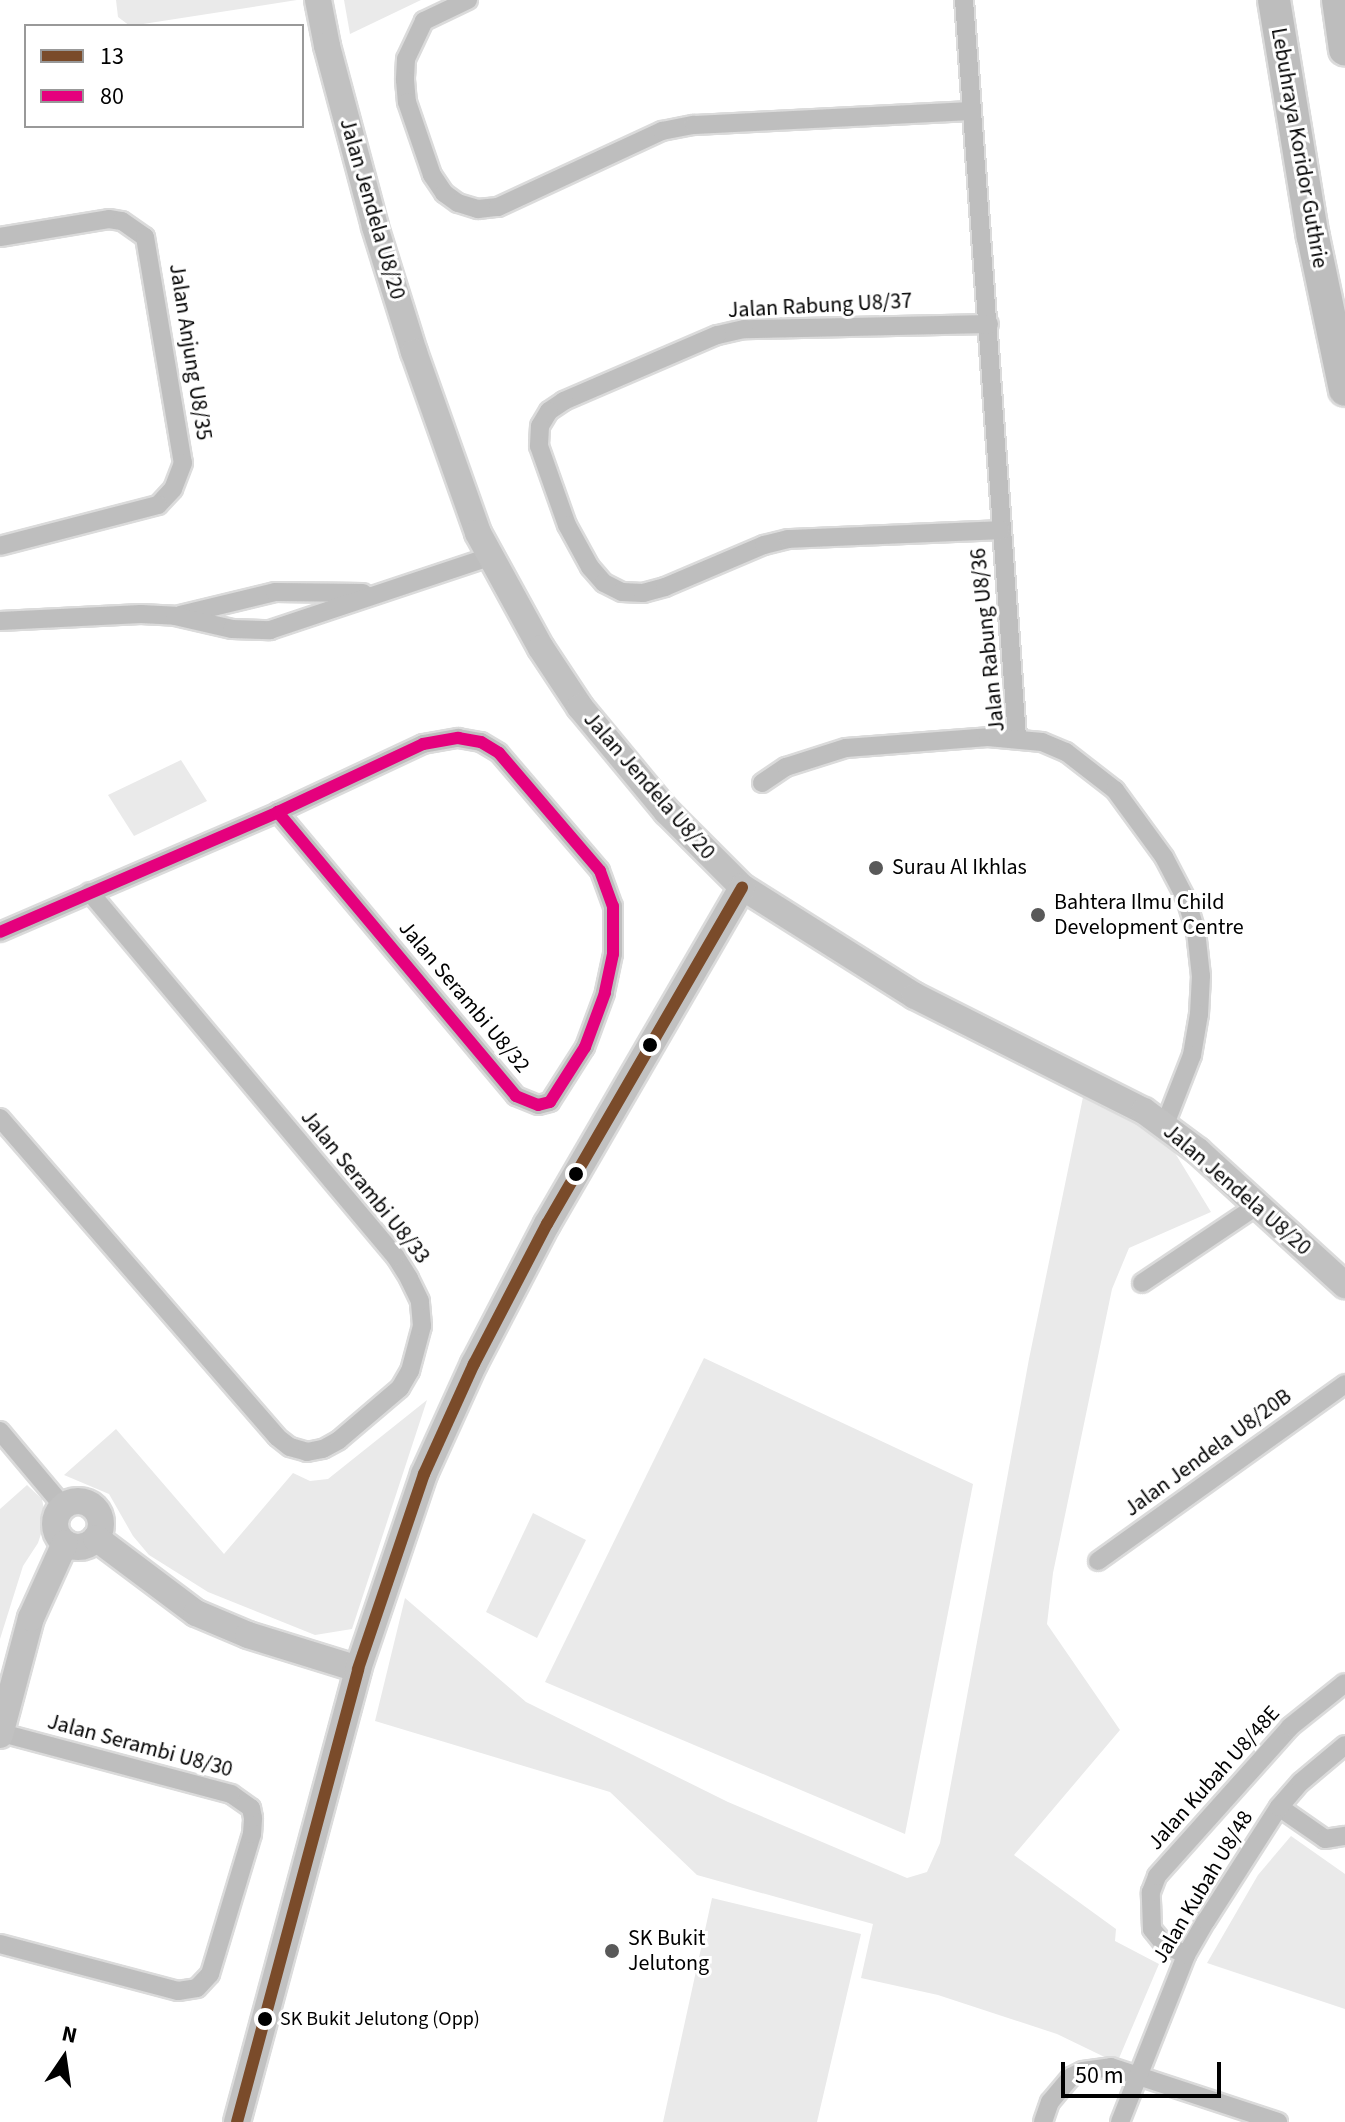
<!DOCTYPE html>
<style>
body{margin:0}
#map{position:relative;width:1345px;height:2122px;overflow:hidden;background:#fff;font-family:"Source Sans 3",sans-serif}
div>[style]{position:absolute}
.green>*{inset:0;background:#eaeaea}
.roads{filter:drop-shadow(2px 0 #dbdbdb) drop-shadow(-2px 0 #dbdbdb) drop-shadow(0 2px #dbdbdb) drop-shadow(0 -2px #dbdbdb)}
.street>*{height:18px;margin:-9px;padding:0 9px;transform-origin:9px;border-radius:9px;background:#bebebe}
.secondary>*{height:26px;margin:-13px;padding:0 13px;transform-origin:13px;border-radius:13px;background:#c1c1c1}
.secondary>.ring{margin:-13px;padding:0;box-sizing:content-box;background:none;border:26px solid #c1c1c1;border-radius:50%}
.highway>*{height:32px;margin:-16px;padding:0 16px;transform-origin:16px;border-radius:16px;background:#bdbdbd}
.bus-1>*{height:12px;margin:-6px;padding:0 6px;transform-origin:6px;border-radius:6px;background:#7a4b2a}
.bus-2>*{height:12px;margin:-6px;padding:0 6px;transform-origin:6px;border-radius:6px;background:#e5007d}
.dots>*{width:22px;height:22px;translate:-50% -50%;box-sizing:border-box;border:4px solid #fff;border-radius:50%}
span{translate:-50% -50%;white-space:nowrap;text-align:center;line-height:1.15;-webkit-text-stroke:6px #fff;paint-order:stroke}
.bus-label{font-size:20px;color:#000}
.left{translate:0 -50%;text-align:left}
.street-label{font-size:22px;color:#000}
.poi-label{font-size:22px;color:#000}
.legend{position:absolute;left:24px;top:24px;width:280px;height:104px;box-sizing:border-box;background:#fff;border:2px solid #999;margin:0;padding:10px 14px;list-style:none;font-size:24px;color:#000}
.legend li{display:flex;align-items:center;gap:16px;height:40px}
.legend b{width:40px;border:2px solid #999}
.north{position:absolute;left:24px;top:2018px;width:80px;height:80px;-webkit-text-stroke:6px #fff;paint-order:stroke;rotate:13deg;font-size:22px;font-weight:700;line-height:32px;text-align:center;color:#000}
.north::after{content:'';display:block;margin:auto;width:28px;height:36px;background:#000;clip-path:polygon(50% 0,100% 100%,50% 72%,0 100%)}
.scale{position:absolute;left:1061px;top:2062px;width:160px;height:36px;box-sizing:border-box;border:4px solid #000;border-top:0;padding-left:10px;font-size:24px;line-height:28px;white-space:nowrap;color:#000;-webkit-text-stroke:6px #fff;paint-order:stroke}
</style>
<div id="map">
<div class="green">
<div style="clip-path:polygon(116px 0,297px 0,130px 26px,118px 17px)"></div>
<div style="clip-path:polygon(344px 0,421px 0,350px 34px)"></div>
<div style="clip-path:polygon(181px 760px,207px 801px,134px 836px,108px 795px)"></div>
<div style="clip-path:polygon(1083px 1097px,1146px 1128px,1175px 1153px,1211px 1212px,1129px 1248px,1112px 1289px,1053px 1573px,1047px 1624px,1120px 1730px,1014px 1855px,1116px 1929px,1115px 1941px,1159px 1964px,1117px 2063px,1057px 2034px,938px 1995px,861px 1978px,873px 1924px,697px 1875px,610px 1792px,375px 1721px,405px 1598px,526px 1702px,728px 1802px,907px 1878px,927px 1872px,940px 1843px,1029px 1359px)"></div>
<div style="clip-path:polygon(704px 1358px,973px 1484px,905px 1834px,545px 1682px)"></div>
<div style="clip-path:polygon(427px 1400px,352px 1629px,315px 1635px,208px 1592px,149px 1555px,133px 1536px,109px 1494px,64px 1475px,116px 1429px,224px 1554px,293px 1473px,310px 1481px,328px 1479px)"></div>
<div style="clip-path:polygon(27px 1485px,42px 1499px,46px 1519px,38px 1543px,23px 1566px,0 1639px,0 1509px)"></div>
<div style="clip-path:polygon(533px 1513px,586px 1540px,537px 1638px,486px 1612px)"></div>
<div style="clip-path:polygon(1291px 1836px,1345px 1874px,1345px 2009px,1207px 1963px,1258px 1875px)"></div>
<div style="clip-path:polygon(712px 1898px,861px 1934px,817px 2122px,663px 2122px)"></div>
</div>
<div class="roads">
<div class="street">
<div style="left:468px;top:0;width:49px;rotate:154.5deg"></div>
<div style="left:424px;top:21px;width:42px;rotate:115.3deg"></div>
<div style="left:406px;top:59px;width:21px;rotate:93deg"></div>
<div style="left:405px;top:80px;width:22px;rotate:85deg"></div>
<div style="left:407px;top:102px;width:77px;rotate:71.1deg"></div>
<div style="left:432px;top:175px;width:22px;rotate:56deg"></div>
<div style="left:444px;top:193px;width:17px;rotate:36deg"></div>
<div style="left:458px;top:203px;width:21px;rotate:17deg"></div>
<div style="left:478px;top:209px;width:20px;rotate:-6deg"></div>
<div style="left:498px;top:207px;width:181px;rotate:-24.9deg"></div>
<div style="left:662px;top:131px;width:33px;rotate:-11deg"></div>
<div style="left:694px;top:125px;width:278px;rotate:-2.9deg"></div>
<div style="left:964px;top:0;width:739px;rotate:85.89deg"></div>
<div style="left:0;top:237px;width:110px;rotate:-9.4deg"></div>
<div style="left:109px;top:219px;width:13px;rotate:9deg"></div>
<div style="left:122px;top:221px;width:28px;rotate:35deg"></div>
<div style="left:145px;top:237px;width:229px;rotate:80.5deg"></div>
<div style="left:183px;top:463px;width:28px;rotate:111deg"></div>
<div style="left:173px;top:489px;width:22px;rotate:133deg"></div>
<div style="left:158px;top:505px;width:163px;rotate:165.5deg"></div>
<div style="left:989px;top:324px;width:245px;rotate:178.8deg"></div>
<div style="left:744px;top:329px;width:28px;rotate:167deg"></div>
<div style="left:717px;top:335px;width:167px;rotate:156.7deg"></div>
<div style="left:564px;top:401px;width:18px;rotate:146deg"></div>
<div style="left:549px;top:411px;width:17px;rotate:121deg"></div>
<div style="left:540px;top:426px;width:20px;rotate:93deg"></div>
<div style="left:539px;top:446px;width:84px;rotate:70.5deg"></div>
<div style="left:567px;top:525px;width:48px;rotate:61.3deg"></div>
<div style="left:590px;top:567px;width:21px;rotate:49deg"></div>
<div style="left:604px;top:583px;width:20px;rotate:27deg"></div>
<div style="left:622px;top:592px;width:21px;rotate:3deg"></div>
<div style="left:643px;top:593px;width:23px;rotate:-15deg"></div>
<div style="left:665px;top:587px;width:108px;rotate:-23deg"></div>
<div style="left:764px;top:545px;width:25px;rotate:-14deg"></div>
<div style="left:788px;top:539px;width:213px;rotate:-2.4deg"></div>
<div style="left:180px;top:615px;width:98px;rotate:-13.6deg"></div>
<div style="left:275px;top:592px;width:88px;rotate:0.7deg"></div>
<div style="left:0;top:621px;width:141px;rotate:-2.8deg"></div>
<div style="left:141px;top:614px;width:34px;rotate:3deg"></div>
<div style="left:175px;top:616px;width:58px;rotate:12.8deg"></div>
<div style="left:232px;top:629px;width:38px;rotate:2deg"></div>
<div style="left:270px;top:630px;width:231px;rotate:-18.4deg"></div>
<div style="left:762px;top:783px;width:29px;rotate:-34deg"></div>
<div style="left:786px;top:767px;width:63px;rotate:-17.6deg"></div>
<div style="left:846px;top:748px;width:142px;rotate:-4.4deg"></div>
<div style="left:988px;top:737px;width:54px;rotate:5.3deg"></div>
<div style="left:1042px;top:742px;width:26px;rotate:23deg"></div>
<div style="left:1066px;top:752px;width:62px;rotate:37.8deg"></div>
<div style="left:1115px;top:790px;width:83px;rotate:53.8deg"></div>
<div style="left:1164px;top:857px;width:47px;rotate:62.4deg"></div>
<div style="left:1186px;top:899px;width:34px;rotate:73deg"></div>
<div style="left:1196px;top:931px;width:45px;rotate:83.7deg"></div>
<div style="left:1201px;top:976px;width:38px;rotate:93deg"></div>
<div style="left:1199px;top:1014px;width:42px;rotate:99.7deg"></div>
<div style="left:1192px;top:1055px;width:77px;rotate:111.3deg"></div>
<div style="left:0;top:932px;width:303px;rotate:-23.3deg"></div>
<div style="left:278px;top:812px;width:160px;rotate:-25.1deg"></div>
<div style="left:423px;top:744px;width:36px;rotate:-10deg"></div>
<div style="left:458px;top:738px;width:23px;rotate:10deg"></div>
<div style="left:481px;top:742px;width:21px;rotate:31deg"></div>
<div style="left:499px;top:753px;width:155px;rotate:49.4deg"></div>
<div style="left:600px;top:871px;width:37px;rotate:70deg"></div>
<div style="left:613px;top:906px;width:48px;rotate:90deg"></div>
<div style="left:613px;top:954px;width:40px;rotate:102deg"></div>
<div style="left:605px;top:993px;width:58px;rotate:110.3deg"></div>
<div style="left:585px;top:1047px;width:65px;rotate:122.5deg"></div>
<div style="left:550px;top:1102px;width:12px;rotate:166deg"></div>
<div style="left:538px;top:1105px;width:24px;rotate:-158deg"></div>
<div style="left:516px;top:1096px;width:371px;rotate:-130deg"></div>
<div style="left:0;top:1118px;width:422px;rotate:49deg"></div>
<div style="left:277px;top:1437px;width:16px;rotate:38deg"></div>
<div style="left:290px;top:1447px;width:18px;rotate:16deg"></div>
<div style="left:307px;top:1452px;width:16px;rotate:-11deg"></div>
<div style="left:323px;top:1449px;width:18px;rotate:-29deg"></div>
<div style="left:339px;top:1440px;width:80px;rotate:-40.4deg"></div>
<div style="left:400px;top:1388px;width:20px;rotate:-60deg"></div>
<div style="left:410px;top:1371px;width:47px;rotate:-75.1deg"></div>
<div style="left:422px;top:1326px;width:25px;rotate:-95deg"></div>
<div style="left:420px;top:1301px;width:25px;rotate:-116deg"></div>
<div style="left:409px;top:1278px;width:26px;rotate:-122deg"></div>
<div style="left:395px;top:1256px;width:475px;rotate:-130deg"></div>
<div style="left:1142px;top:1283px;width:140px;rotate:-33.9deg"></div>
<div style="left:0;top:1431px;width:98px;rotate:50deg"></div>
<div style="left:1098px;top:1561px;width:304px;rotate:-35.6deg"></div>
<div style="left:1279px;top:1807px;width:56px;rotate:34.8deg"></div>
<div style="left:1325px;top:1839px;width:20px;rotate:-9deg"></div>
<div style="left:0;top:1944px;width:184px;rotate:14.8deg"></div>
<div style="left:178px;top:1991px;width:19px;rotate:-9deg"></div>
<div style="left:197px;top:1988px;width:19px;rotate:-47deg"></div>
<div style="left:210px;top:1974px;width:146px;rotate:-73.3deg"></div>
<div style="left:252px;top:1834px;width:16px;rotate:-86deg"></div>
<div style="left:253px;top:1818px;width:10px;rotate:-101deg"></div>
<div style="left:251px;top:1808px;width:24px;rotate:-145deg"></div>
<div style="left:231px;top:1794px;width:238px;rotate:-165.1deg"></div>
<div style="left:1186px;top:1955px;width:25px;rotate:-153deg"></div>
<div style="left:1164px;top:1944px;width:19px;rotate:-129deg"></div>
<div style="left:1152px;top:1929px;width:37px;rotate:-92deg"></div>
<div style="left:1151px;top:1892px;width:17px;rotate:-69deg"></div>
<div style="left:1157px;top:1876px;width:200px;rotate:-48.2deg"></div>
<div style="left:1290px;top:1727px;width:70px;rotate:-38.7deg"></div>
<div style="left:1043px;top:2122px;width:21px;rotate:-71deg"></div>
<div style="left:1050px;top:2102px;width:33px;rotate:-50deg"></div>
<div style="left:1071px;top:2077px;width:13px;rotate:-27deg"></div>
<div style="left:1083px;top:2071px;width:28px;rotate:-8deg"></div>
<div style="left:1111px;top:2067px;width:176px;rotate:18.2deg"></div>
<div style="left:1120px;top:2122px;width:180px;rotate:-68.4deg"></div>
<div style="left:1186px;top:1955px;width:39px;rotate:-60deg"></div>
<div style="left:1206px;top:1921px;width:135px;rotate:-57.4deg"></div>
<div style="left:1279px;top:1807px;width:33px;rotate:-49deg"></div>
<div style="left:1301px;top:1782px;width:57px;rotate:-40.1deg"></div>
</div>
<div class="secondary">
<div style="left:318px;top:0;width:47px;rotate:78.9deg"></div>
<div style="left:327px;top:46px;width:187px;rotate:75.1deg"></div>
<div style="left:375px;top:227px;width:131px;rotate:72.7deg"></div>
<div style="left:414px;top:352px;width:192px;rotate:70.5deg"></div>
<div style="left:478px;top:533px;width:131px;rotate:61.3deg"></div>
<div style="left:541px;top:648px;width:71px;rotate:56.5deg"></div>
<div style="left:580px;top:707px;width:136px;rotate:50.4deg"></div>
<div style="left:667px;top:812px;width:106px;rotate:45deg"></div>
<div style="left:742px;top:887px;width:204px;rotate:32.2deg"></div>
<div style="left:915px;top:996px;width:256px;rotate:26.7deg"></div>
<div style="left:1144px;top:1111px;width:67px;rotate:36.5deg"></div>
<div style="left:1198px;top:1151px;width:199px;rotate:42.4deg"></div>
<div class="ring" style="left:55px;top:1501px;width:20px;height:20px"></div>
<div style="left:96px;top:1538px;width:125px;rotate:36.9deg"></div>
<div style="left:196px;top:1613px;width:56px;rotate:22.9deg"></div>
<div style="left:248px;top:1635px;width:115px;rotate:17.2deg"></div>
<div style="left:0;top:1735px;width:121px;rotate:-75.2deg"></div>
<div style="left:31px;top:1618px;width:82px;rotate:-65.6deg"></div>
<div style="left:237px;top:2122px;width:469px;rotate:-75deg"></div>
<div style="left:358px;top:1669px;width:206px;rotate:-71.3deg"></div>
<div style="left:424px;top:1474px;width:121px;rotate:-65.6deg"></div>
<div style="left:474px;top:1364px;width:158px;rotate:-62.5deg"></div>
<div style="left:547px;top:1224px;width:389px;rotate:-59.9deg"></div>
</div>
<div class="highway">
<div style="left:1274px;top:0;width:240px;rotate:80.7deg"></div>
<div style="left:1313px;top:237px;width:156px;rotate:78.2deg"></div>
<div style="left:1338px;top:0;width:50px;rotate:82deg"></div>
</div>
</div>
<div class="bus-1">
<div style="left:237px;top:2122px;width:469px;rotate:-75deg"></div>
<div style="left:358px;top:1669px;width:206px;rotate:-71.3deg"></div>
<div style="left:424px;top:1474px;width:121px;rotate:-65.6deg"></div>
<div style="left:474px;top:1364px;width:158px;rotate:-62.5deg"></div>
<div style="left:547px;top:1224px;width:389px;rotate:-59.9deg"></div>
</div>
<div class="bus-2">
<div style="left:0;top:932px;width:303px;rotate:-23.3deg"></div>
<div style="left:278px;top:812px;width:160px;rotate:-25.1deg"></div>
<div style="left:423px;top:744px;width:36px;rotate:-10deg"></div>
<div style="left:458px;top:738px;width:23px;rotate:10deg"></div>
<div style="left:481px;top:742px;width:21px;rotate:31deg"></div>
<div style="left:499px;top:753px;width:155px;rotate:49.4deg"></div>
<div style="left:600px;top:871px;width:37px;rotate:70deg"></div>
<div style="left:613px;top:906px;width:48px;rotate:90deg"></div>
<div style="left:613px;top:954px;width:40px;rotate:102deg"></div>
<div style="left:605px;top:993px;width:58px;rotate:110.3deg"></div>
<div style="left:585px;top:1047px;width:65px;rotate:122.5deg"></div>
<div style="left:550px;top:1102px;width:12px;rotate:166deg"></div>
<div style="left:538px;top:1105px;width:24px;rotate:-158deg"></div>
<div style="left:516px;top:1096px;width:371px;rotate:-130deg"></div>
</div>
<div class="dots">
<div style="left:876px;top:868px;background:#595959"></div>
<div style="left:1038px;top:915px;background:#595959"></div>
<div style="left:650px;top:1045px;background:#000"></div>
<div style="left:576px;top:1174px;background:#000"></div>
<div style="left:612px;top:1951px;background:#595959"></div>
<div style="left:265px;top:2019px;background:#000"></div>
</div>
<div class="bus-label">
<span class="left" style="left:280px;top:2019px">SK Bukit Jelutong (Opp)</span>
</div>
<div class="street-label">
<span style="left:1299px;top:148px;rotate:80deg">Lebuhraya Koridor Guthrie</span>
<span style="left:372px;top:209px;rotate:74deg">Jalan Jendela U8/20</span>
<span style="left:820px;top:306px;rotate:-3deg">Jalan Rabung U8/37</span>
<span style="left:190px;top:352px;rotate:81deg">Jalan Anjung U8/35</span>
<span style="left:988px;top:640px;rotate:-96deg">Jalan Rabung U8/36</span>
<span style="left:649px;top:786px;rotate:49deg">Jalan Jendela U8/20</span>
<span style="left:464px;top:997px;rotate:50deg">Jalan Serambi U8/32</span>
<span style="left:365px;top:1187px;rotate:51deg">Jalan Serambi U8/33</span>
<span style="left:1237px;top:1190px;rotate:41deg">Jalan Jendela U8/20</span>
<span style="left:1208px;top:1453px;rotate:-36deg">Jalan Jendela U8/20B</span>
<span style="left:140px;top:1746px;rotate:15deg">Jalan Serambi U8/30</span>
<span style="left:1214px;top:1778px;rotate:-48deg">Jalan Kubah U8/48E</span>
<span style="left:1203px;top:1887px;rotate:-59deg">Jalan Kubah U8/48</span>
</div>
<div class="poi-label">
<span class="left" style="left:892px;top:868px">Surau Al Ikhlas</span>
<span class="left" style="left:1054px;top:915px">Bahtera Ilmu Child<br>Development Centre</span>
<span class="left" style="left:628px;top:1951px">SK Bukit<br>Jelutong</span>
</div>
<ul class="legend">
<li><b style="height:10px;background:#7a4b2a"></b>13</li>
<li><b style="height:10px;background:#e5007d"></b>80</li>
</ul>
<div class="north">N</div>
<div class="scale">50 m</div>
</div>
